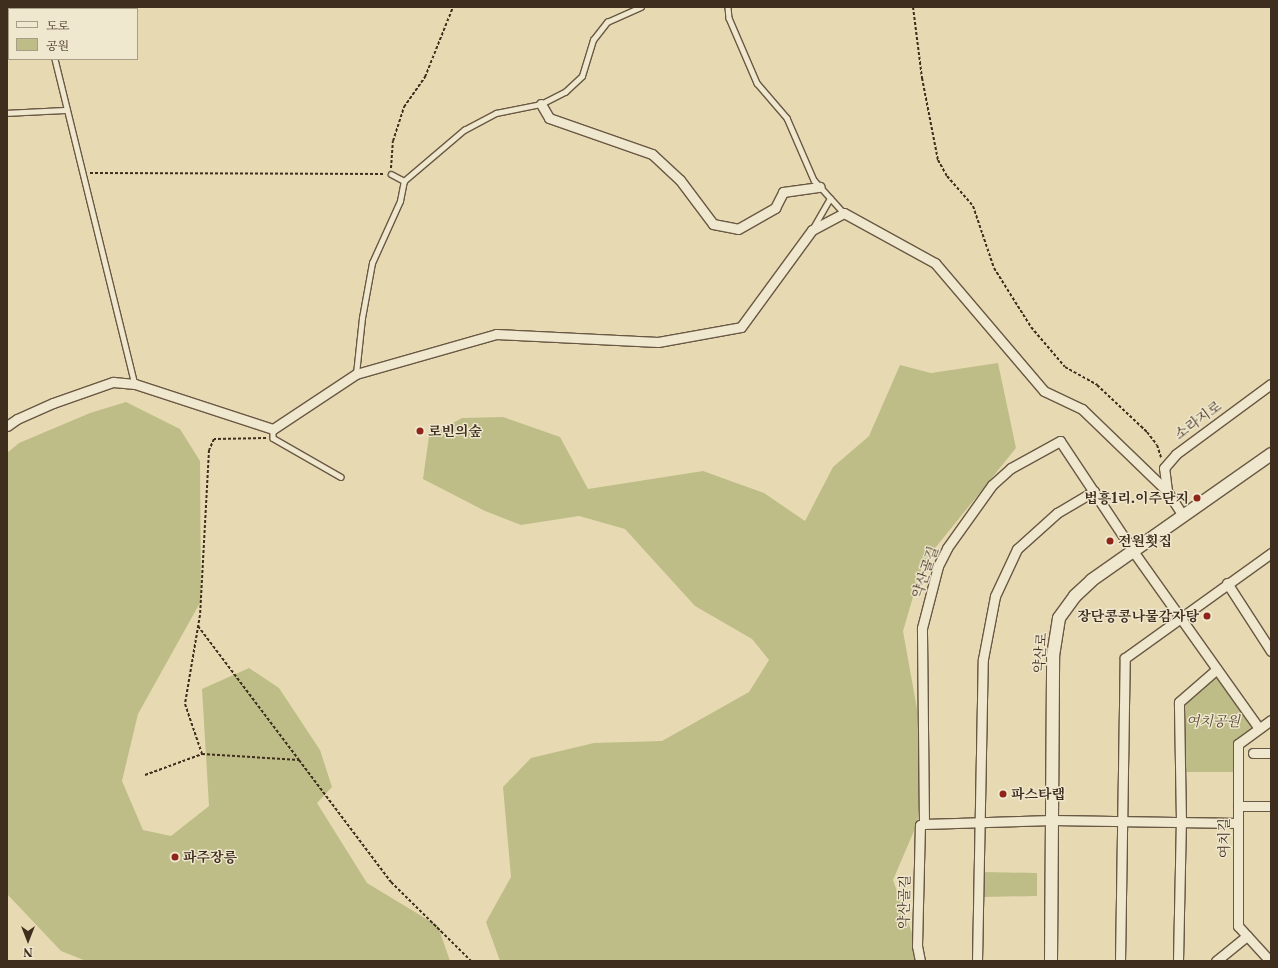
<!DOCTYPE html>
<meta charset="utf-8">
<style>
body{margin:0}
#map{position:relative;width:1278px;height:968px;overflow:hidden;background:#e7dab3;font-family:"Libre Caslon Text","Noto Serif KR",serif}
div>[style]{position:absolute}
.green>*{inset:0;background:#bebd87}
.path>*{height:2px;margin-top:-1px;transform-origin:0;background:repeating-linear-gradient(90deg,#3f2d1e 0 3px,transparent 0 5px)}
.roads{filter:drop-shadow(1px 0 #695843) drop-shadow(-1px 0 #695843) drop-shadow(0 1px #695843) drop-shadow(0 -1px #695843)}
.lane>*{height:4.5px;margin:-2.25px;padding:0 2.25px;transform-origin:2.25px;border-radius:2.25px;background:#efe7ce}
.street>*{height:9px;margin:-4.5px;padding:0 4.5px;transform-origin:4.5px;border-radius:4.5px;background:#efe7ce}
.secondary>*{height:12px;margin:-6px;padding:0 6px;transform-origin:6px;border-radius:6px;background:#efe7ce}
.dots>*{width:11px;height:11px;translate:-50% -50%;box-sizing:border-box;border:2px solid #efe7ce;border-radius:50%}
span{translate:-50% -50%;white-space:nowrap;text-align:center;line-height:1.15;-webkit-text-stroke:3px #efe7ce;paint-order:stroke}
.street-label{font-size:14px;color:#3f2d1e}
.poi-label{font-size:14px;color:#3f2d1e;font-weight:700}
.left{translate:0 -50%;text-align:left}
.right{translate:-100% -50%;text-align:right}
.park-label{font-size:14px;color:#584a33;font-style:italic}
.frame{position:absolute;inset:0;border:8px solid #3f2d1e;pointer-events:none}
.legend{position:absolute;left:8px;top:8px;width:130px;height:52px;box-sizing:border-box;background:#efe7ce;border:1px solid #a99d88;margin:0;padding:5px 7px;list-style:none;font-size:12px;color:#3f2d1e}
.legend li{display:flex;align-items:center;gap:8px;height:20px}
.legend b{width:20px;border:1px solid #a99d88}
.north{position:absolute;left:8px;top:920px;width:40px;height:40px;-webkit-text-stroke:3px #efe7ce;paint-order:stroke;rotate:180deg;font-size:11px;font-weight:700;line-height:16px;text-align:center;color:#3f2d1e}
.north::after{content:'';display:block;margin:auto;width:14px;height:18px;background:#3f2d1e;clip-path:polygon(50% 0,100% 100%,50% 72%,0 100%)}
</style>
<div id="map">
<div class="green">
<div style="clip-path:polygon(998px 363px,1016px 448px,923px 563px,903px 631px,926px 759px,917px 824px,893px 880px,922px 961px,500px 961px,486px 922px,511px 877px,503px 787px,531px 758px,594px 743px,662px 741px,749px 692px,769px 660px,752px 639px,695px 606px,625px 529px,579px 516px,521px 525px,485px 511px,423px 479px,429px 436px,462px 418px,503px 417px,560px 437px,588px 489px,703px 471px,764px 493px,805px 521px,833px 467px,869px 436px,900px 365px,931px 373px)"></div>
<div style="clip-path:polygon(126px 402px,180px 429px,200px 461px,201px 601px,138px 714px,122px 781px,143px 830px,171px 836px,209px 806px,202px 689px,249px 668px,279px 688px,320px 750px,332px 787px,317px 803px,367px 883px,438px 926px,450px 961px,86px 961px,61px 951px,7px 894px,7px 453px,19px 443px,90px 413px)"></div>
<div style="clip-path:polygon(1217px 669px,1259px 728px,1238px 744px,1238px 772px,1180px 772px,1179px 702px)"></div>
<div style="clip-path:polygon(983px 872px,1037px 873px,1037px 896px,982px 897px)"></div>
</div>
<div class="path">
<div style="left:913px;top:7px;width:72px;rotate:82.8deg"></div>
<div style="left:922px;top:78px;width:84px;rotate:79deg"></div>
<div style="left:938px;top:160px;width:18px;rotate:61deg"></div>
<div style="left:947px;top:176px;width:40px;rotate:49deg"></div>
<div style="left:973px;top:206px;width:65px;rotate:71.3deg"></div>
<div style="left:994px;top:268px;width:70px;rotate:57.9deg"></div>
<div style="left:1031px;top:327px;width:52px;rotate:49.6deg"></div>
<div style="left:1065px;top:367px;width:37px;rotate:29deg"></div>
<div style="left:1097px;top:385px;width:69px;rotate:43.2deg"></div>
<div style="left:1147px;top:432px;width:16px;rotate:52deg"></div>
<div style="left:1157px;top:445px;width:13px;rotate:72deg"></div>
<div style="left:391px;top:168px;width:27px;rotate:-86deg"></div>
<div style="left:393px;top:141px;width:36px;rotate:-72deg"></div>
<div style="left:404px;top:107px;width:37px;rotate:-55deg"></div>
<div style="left:425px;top:77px;width:75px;rotate:-68.2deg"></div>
<div style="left:90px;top:173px;width:294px;rotate:0.2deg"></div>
<div style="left:266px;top:438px;width:52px;rotate:178.9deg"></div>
<div style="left:214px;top:439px;width:12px;rotate:114deg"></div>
<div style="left:209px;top:450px;width:165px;rotate:93.1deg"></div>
<div style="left:200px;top:615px;width:90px;rotate:99.6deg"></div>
<div style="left:185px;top:704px;width:53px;rotate:71.2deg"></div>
<div style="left:202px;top:754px;width:97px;rotate:3.5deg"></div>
<div style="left:299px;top:760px;width:153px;rotate:53deg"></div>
<div style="left:391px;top:882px;width:112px;rotate:44.6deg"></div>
<div style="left:198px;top:626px;width:168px;rotate:53deg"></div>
<div style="left:145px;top:775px;width:61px;rotate:-20.2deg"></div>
</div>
<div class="roads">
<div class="lane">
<div style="left:42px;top:7px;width:2px;rotate:90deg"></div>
<div style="left:728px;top:7px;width:11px;rotate:85deg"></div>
<div style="left:729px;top:18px;width:71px;rotate:66.7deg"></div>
<div style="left:757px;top:83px;width:46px;rotate:49.4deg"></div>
<div style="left:787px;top:118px;width:68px;rotate:66.5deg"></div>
<div style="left:814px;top:180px;width:45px;rotate:47.7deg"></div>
<div style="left:55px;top:59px;width:335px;rotate:76.2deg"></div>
<div style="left:7px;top:113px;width:60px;rotate:-2.9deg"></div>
<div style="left:391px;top:174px;width:15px;rotate:28deg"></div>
<div style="left:814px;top:226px;width:32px;rotate:-60deg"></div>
<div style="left:356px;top:374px;width:56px;rotate:-83.9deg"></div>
<div style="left:362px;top:318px;width:56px;rotate:-79.7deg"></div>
<div style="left:372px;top:263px;width:68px;rotate:-65.7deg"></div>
<div style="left:400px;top:201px;width:20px;rotate:-79deg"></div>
<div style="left:404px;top:181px;width:79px;rotate:-40.4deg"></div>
<div style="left:464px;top:130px;width:36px;rotate:-28deg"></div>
<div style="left:496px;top:113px;width:46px;rotate:-11.3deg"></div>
<div style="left:541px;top:104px;width:27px;rotate:-27deg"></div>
<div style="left:565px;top:92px;width:23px;rotate:-43deg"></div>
<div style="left:582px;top:76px;width:38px;rotate:-73deg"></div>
<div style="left:593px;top:40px;width:23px;rotate:-52deg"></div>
<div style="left:607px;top:22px;width:37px;rotate:-24deg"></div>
<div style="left:273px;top:429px;width:9px;rotate:90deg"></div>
<div style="left:273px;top:438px;width:78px;rotate:29.8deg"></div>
</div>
<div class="street">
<div style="left:541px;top:104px;width:16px;rotate:60deg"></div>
<div style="left:549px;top:118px;width:109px;rotate:19.3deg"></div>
<div style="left:652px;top:154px;width:38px;rotate:43deg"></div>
<div style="left:680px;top:180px;width:55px;rotate:53.1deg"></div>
<div style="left:713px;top:224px;width:25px;rotate:11deg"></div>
<div style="left:738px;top:229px;width:43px;rotate:-29.6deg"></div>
<div style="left:775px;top:208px;width:18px;rotate:-63deg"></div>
<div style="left:783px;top:192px;width:37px;rotate:-8deg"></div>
<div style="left:7px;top:426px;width:12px;rotate:-35deg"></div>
<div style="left:17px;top:419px;width:39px;rotate:-24deg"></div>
<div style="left:53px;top:403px;width:64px;rotate:-19.3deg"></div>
<div style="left:113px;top:382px;width:22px;rotate:5deg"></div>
<div style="left:135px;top:384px;width:145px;rotate:18.1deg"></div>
<div style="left:273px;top:429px;width:100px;rotate:-33.5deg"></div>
<div style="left:356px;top:374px;width:146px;rotate:-15.9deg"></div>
<div style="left:496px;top:334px;width:162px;rotate:2.8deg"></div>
<div style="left:658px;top:342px;width:84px;rotate:-10.2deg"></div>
<div style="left:741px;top:327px;width:120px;rotate:-53.8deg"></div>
<div style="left:812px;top:230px;width:36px;rotate:-28deg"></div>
<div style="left:844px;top:213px;width:104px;rotate:28.8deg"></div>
<div style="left:935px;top:263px;width:168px;rotate:49.6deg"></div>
<div style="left:1044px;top:391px;width:42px;rotate:25.3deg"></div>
<div style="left:1082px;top:409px;width:118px;rotate:44deg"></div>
<div style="left:1167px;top:491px;width:30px;rotate:57deg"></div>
<div style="left:1167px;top:491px;width:23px;rotate:-97deg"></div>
<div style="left:1164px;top:468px;width:18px;rotate:-49deg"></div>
<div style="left:1176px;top:454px;width:118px;rotate:-36.4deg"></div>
<div style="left:1227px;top:583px;width:81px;rotate:57.1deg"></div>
<div style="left:1253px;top:753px;width:18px"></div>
<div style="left:1238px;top:806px;width:33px"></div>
<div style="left:1238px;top:823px;width:186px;rotate:-179.1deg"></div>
<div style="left:1052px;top:820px;width:128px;rotate:178.2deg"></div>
<div style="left:924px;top:824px;width:196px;rotate:-90.6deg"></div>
<div style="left:922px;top:628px;width:64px;rotate:-75.5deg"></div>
<div style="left:938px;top:566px;width:20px;rotate:-63deg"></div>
<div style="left:947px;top:548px;width:77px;rotate:-54.5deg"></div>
<div style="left:992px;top:485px;width:25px;rotate:-42deg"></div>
<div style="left:1011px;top:468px;width:56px;rotate:-28.9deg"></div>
<div style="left:1060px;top:441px;width:132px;rotate:56.4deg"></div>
<div style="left:1133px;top:551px;width:217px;rotate:54.6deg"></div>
<div style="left:920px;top:961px;width:15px;rotate:-101deg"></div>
<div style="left:917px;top:946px;width:121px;rotate:-88.6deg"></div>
<div style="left:920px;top:825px;width:4px;rotate:-14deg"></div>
<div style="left:977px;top:961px;width:302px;rotate:-88.9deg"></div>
<div style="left:983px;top:659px;width:64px;rotate:-79.2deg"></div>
<div style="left:995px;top:596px;width:52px;rotate:-64.9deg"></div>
<div style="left:1017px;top:549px;width:54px;rotate:-42deg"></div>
<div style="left:1057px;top:513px;width:43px;rotate:-30.7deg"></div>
<div style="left:1120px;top:961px;width:303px;rotate:-89.1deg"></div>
<div style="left:1125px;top:658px;width:180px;rotate:-35.7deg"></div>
<div style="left:1178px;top:961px;width:139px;rotate:-88.8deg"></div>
<div style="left:1181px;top:822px;width:120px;rotate:-91deg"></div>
<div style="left:1179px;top:702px;width:50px;rotate:-41deg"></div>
<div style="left:1216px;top:961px;width:40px;rotate:-39deg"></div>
<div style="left:1270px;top:961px;width:47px;rotate:-132.4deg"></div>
<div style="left:1238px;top:926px;width:182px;rotate:-90deg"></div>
<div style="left:1238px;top:744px;width:41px;rotate:-36deg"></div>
</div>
<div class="secondary">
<div style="left:1051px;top:961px;width:305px;rotate:-89.6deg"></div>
<div style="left:1053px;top:656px;width:38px;rotate:-81deg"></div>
<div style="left:1059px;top:618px;width:27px;rotate:-54deg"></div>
<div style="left:1075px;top:596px;width:23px;rotate:-43deg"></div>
<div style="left:1092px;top:580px;width:219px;rotate:-35.1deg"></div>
</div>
</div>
<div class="dots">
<div style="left:420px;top:431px;background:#8f2418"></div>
<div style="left:1197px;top:498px;background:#8f2418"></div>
<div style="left:1110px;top:541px;background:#8f2418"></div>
<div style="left:1207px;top:616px;background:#8f2418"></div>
<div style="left:1003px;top:794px;background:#8f2418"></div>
<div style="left:175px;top:857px;background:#8f2418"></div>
</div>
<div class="street-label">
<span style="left:1198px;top:420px;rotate:-36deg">소라지로</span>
<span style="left:925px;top:572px;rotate:-71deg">약산골길</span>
<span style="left:1040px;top:653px;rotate:-86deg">약산로</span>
<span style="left:1224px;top:838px;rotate:-90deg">여치길</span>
<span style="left:904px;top:902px;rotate:-89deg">약산골길</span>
</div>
<div class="poi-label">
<span class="left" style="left:428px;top:431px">로빈의숲</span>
<span class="right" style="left:1189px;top:498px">법흥1리.이주단지</span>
<span class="left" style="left:1118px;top:541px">전원횟집</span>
<span class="right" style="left:1199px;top:616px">장단콩콩나물감자탕</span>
<span class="left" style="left:1011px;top:794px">파스타랩</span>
<span class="left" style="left:183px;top:857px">파주장릉</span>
</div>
<div class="park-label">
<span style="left:1213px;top:721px">여치공원</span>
</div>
<div class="frame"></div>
<ul class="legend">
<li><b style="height:5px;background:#efe7ce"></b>도로</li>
<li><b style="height:11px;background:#bebd87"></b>공원</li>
</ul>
<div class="north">N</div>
</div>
